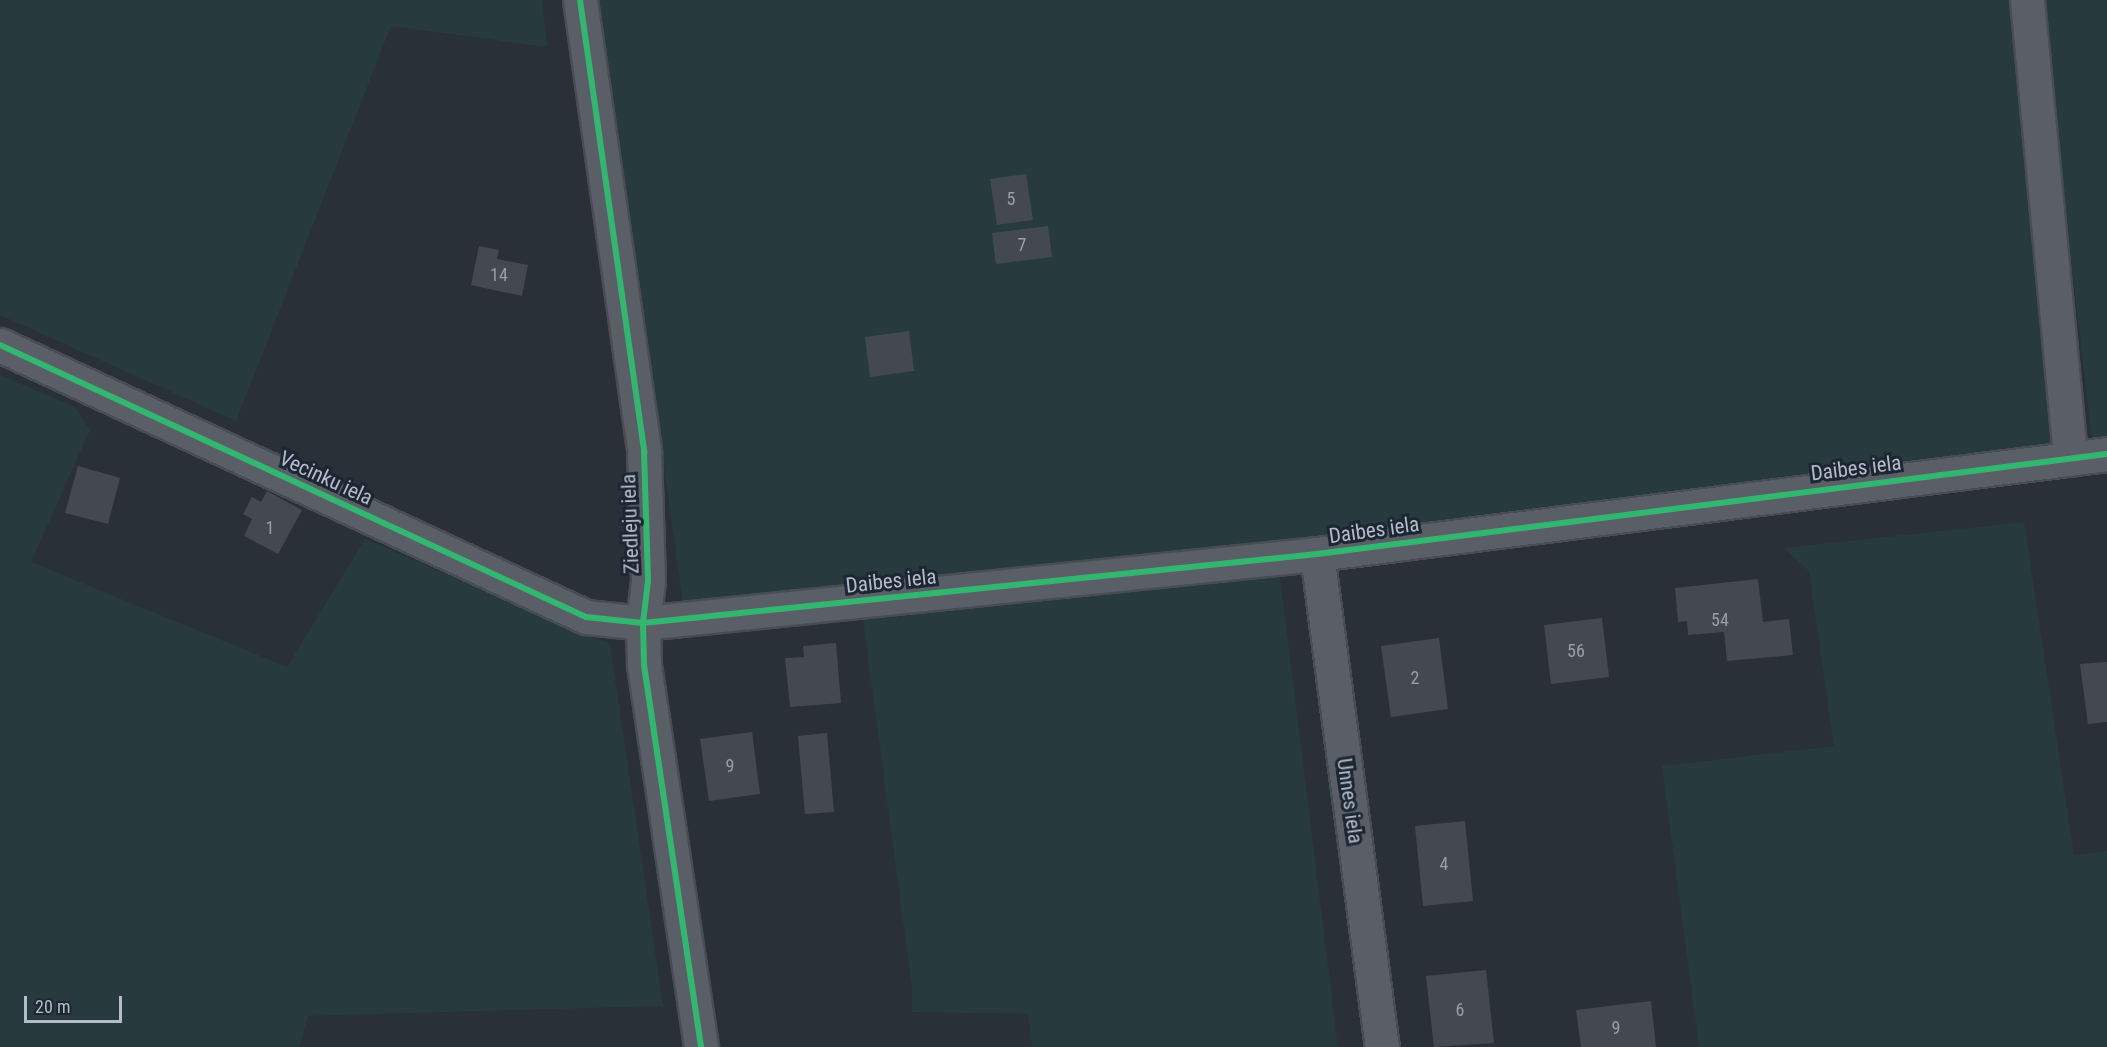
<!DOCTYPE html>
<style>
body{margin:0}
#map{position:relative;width:2107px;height:1047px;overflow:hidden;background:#2a3038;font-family:"Roboto Condensed",sans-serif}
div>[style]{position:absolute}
.green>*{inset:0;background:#273a3e}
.building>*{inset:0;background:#444950}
.roads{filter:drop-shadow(2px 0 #484c53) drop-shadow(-2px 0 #484c53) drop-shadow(0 2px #484c53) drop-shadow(0 -2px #484c53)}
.minor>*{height:33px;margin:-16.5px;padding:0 16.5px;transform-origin:16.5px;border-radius:16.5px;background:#5a5e66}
.cycleway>*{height:6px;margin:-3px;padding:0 3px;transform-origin:3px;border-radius:3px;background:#33b770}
span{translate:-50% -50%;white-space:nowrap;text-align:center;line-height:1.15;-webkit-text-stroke:6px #1d2633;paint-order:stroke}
.number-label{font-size:18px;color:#989fab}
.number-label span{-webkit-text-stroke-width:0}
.street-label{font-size:21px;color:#b4bcc9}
.scale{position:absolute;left:24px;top:996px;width:98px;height:27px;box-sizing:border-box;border:3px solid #b4bcc9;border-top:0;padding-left:8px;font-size:18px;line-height:21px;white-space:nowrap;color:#b4bcc9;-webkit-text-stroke:4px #1d2633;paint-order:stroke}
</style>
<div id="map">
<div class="green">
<div style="clip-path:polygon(0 0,542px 0,547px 47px,391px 26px,236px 421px,0 315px)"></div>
<div style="clip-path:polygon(599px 0,2012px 0,2053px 444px,1284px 541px,683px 603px)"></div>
<div style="clip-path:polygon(2041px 0,2107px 0,2107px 437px,2092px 440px)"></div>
<div style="clip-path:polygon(0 375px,75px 407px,90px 430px,31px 562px,287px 667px,365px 539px,610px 644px,663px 1006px,308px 1016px,299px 1047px,0 1047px)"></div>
<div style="clip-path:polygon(2024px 522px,2074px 855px,2107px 851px,2107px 1047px,1699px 1047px,1662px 766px,1834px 746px,1809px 571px,1784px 548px)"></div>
<div style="clip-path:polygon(1280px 577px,1338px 1047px,1032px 1047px,1028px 1014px,912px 1012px,912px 988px,863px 620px)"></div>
</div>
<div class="building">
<div style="clip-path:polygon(1026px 174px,1033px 220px,997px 225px,990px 179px)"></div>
<div style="clip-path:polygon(1048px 226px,1052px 257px,996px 264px,992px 233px)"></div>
<div style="clip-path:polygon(479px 246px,499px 250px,497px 259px,528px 265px,522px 296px,471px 285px)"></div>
<div style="clip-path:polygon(909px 331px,914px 371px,870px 377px,865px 337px)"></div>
<div style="clip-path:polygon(78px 466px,120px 478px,108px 524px,65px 513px)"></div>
<div style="clip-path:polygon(267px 491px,302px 510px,278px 554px,244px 536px,252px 519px,243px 514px,252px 497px,261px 502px)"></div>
<div style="clip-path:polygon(1758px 579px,1763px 622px,1789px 619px,1793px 655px,1727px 661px,1724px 632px,1688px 635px,1687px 621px,1678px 622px,1675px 588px)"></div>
<div style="clip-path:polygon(1602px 618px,1609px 677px,1551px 684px,1544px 625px)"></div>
<div style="clip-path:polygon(1439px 638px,1448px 709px,1391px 717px,1381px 646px)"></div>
<div style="clip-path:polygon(836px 643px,841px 703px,790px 707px,785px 658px,804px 657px,803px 646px)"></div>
<div style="clip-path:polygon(2107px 662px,2107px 722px,2088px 724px,2080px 664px)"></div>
<div style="clip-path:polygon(752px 732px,760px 794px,709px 801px,700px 739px)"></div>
<div style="clip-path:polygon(827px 733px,834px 812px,805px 814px,798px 736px)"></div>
<div style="clip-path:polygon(1465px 821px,1473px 901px,1423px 906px,1415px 826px)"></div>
<div style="clip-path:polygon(1486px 970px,1494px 1043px,1434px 1047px,1426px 976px)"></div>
<div style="clip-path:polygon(1651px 1001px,1656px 1047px,1581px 1047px,1576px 1010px)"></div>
</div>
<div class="roads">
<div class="minor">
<div style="left:580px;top:0;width:457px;rotate:81.9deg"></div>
<div style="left:644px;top:452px;width:129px;rotate:88.2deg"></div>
<div style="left:648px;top:581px;width:42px;rotate:96.8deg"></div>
<div style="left:643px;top:623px;width:42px;rotate:88.6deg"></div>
<div style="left:644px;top:665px;width:386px;rotate:81.5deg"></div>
<div style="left:2027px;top:0;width:461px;rotate:84.6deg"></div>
<div style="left:0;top:345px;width:646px;rotate:24.9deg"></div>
<div style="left:586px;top:617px;width:57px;rotate:6deg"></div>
<div style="left:643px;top:623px;width:678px;rotate:-5.85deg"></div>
<div style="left:1317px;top:554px;width:796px;rotate:-7.21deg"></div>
<div style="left:1317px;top:554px;width:497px;rotate:82.5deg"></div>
</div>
</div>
<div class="cycleway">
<div style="left:580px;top:0;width:457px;rotate:81.9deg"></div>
<div style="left:644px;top:452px;width:129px;rotate:88.2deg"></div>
<div style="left:648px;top:581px;width:42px;rotate:96.8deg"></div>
<div style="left:643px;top:623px;width:42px;rotate:88.6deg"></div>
<div style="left:644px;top:665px;width:386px;rotate:81.5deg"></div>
<div style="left:0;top:345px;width:646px;rotate:24.9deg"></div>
<div style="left:586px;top:617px;width:57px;rotate:6deg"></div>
<div style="left:643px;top:623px;width:678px;rotate:-5.85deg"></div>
<div style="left:1317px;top:554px;width:796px;rotate:-7.21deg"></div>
</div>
<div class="number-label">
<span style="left:1011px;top:199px">5</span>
<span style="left:1022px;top:245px">7</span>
<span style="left:499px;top:275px">14</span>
<span style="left:270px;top:528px">1</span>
<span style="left:1720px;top:620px">54</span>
<span style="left:1576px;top:651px">56</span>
<span style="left:1415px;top:678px">2</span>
<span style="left:730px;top:766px">9</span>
<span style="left:1444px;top:864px">4</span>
<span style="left:1460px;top:1010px">6</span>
<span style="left:1616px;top:1028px">9</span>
</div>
<div class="street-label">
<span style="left:1856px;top:468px;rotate:-7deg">Daibes iela</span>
<span style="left:326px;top:478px;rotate:25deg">Vecinku iela</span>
<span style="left:630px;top:524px;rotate:-92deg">Ziedleju iela</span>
<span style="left:1374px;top:530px;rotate:-8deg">Daibes iela</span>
<span style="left:891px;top:581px;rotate:-6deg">Daibes iela</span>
<span style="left:1350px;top:801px;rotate:82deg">Unnes iela</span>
</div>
<div class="scale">20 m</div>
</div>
